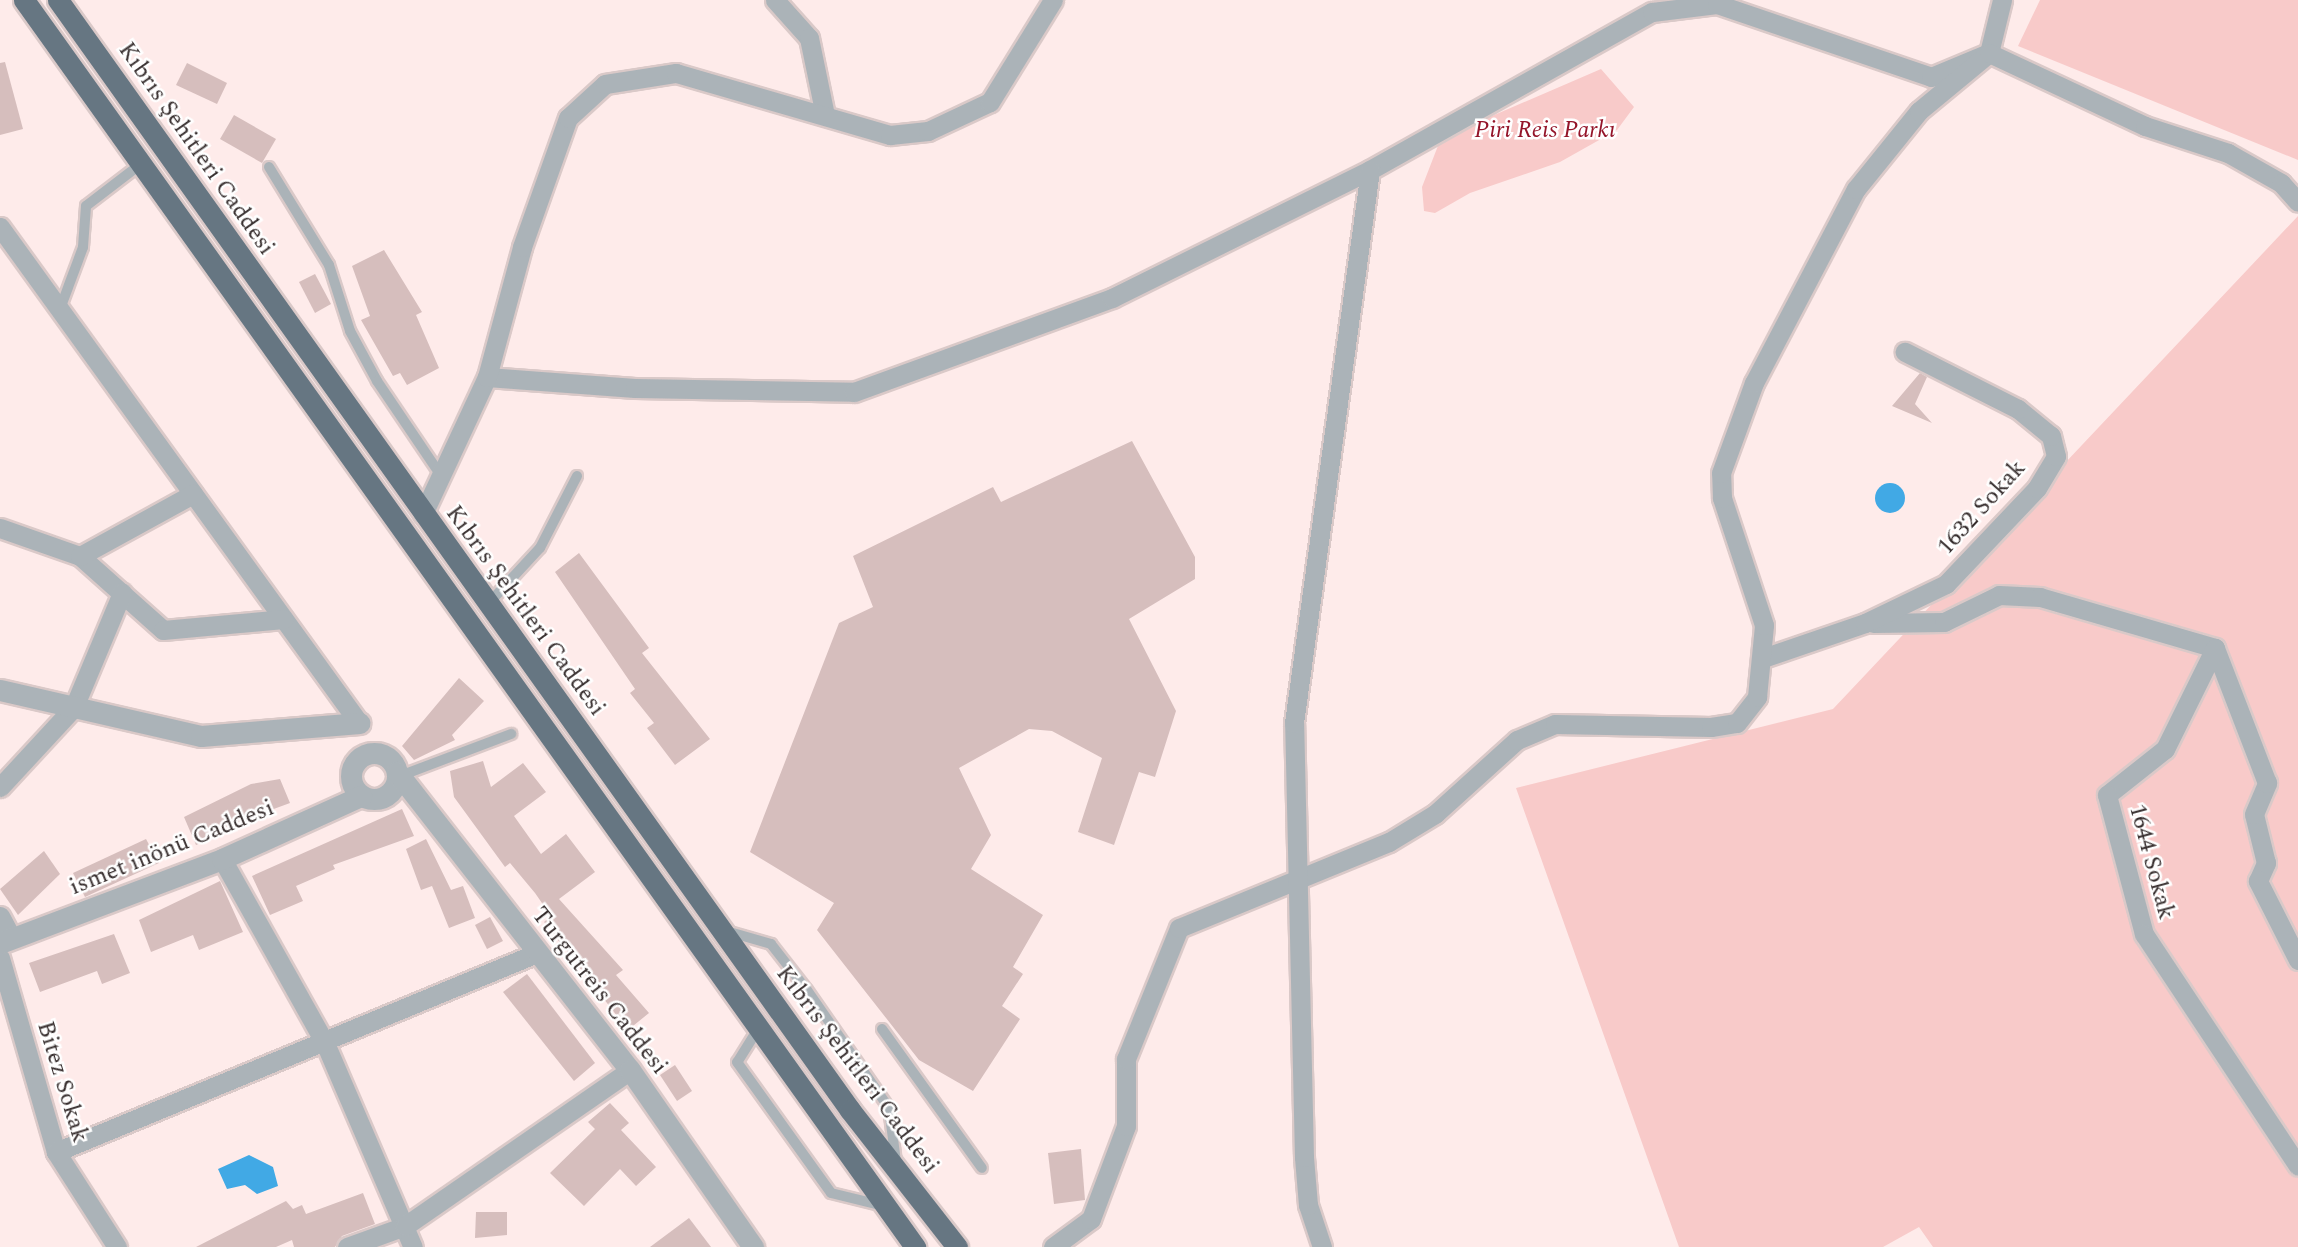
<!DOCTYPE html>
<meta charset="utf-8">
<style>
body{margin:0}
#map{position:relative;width:2298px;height:1247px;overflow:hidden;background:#feebea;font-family:Spectral,serif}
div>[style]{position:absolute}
.green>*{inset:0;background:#f8cac9}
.water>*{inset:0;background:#41a9e5}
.round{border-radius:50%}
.building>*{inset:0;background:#d6bebd}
.roads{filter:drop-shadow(2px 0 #dac9c8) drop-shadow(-2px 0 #dac9c8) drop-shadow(0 2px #dac9c8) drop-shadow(0 -2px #dac9c8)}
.service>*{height:10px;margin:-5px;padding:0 5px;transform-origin:5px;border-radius:5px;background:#abb3b8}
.minor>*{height:19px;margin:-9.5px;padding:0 9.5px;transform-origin:9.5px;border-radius:9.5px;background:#abb3b8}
.tertiary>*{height:21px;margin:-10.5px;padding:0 10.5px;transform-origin:10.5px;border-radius:10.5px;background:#abb3b8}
.tertiary>.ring{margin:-10.5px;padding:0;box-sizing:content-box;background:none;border:21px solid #abb3b8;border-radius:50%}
.trunk>*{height:21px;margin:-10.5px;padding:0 10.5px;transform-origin:10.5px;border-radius:10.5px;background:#667682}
span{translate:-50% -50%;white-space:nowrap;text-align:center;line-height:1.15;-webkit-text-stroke:5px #fff;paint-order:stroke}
.park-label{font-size:24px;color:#94152a;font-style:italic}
.street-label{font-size:24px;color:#362d2d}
</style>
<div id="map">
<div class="green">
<div style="clip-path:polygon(2040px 0,2298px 0,2298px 160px,2018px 46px)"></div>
<div style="clip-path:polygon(1601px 69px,1634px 107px,1617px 130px,1560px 162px,1470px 193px,1435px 213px,1424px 211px,1422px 187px,1441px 138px)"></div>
<div style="clip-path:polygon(2298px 216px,2298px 1247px,1933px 1247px,1919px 1227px,1883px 1247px,1679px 1247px,1516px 788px,1833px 709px)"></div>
</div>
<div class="water">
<div class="round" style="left:1875px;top:483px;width:30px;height:30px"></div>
<div style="clip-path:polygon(249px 1155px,273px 1167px,278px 1186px,257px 1194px,245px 1185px,227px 1189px,218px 1169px)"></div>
</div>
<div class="building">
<div style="clip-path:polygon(5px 62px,23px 129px,0 135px,0 63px)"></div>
<div style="clip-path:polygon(187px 63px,227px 83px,217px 104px,176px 85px)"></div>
<div style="clip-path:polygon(234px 115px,276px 139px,262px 163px,220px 139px)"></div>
<div style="clip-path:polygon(384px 250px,422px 312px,416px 315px,439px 368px,407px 385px,400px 373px,393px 376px,361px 320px,370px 316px,352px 266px)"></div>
<div style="clip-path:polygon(315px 274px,331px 304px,315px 313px,299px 282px)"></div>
<div style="clip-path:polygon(1920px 373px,1927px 377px,1915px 404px,1932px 423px,1892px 406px)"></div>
<div style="clip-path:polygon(1132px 441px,1195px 557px,1195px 579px,1129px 619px,1176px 711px,1155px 777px,1139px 772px,1114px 845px,1078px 832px,1102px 758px,1052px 731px,1029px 729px,959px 768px,991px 835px,971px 869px,1043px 915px,1013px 967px,1023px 974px,1002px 1006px,1020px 1019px,973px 1091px,919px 1060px,817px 930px,834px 903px,750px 852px,839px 623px,873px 607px,853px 556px,993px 487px,1001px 502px)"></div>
<div style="clip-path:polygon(579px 553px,649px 648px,642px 653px,710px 739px,675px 765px,647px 728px,654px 723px,630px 693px,635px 689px,555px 572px)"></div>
<div style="clip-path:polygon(459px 678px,484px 701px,452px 735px,455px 740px,414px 760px,402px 746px)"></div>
<div style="clip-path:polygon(483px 761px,491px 787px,523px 763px,546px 792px,514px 816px,541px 854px,566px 834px,595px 872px,559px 899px,623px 970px,616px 975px,649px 1013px,628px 1030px,544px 922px,551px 916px,535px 893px,510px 863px,505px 867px,454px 797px,450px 771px)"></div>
<div style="clip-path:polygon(280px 779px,290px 803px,220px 829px,222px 835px,196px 845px,184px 817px,251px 784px)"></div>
<div style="clip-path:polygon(402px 809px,414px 836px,333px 865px,335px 869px,296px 886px,303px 901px,270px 915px,252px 876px)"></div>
<div style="clip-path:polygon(146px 839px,159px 863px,85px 897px,73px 873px)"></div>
<div style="clip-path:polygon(426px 839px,451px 890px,463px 886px,475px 918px,449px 928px,432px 886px,421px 890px,406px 849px)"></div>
<div style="clip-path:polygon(44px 851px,60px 874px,18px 915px,0 889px)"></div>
<div style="clip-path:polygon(220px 881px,243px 932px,199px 950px,193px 935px,151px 952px,139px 920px)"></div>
<div style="clip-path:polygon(490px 917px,503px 941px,487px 949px,475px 925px)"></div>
<div style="clip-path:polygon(114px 934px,130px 973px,102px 984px,97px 971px,40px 992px,29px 963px)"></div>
<div style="clip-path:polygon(527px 974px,595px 1063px,574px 1081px,503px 992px)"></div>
<div style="clip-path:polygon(675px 1065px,692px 1091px,677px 1101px,660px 1075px)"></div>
<div style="clip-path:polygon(610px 1103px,629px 1123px,621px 1130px,656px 1167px,636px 1186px,620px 1169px,584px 1206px,550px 1173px,595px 1129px,588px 1122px)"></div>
<div style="clip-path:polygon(1081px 1149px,1085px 1200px,1054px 1204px,1048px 1153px)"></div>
<div style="clip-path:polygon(363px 1193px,375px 1224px,342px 1236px,335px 1247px,294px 1247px,292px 1240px,276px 1247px,196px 1247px,286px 1201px,293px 1209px,302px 1205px,306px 1214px)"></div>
<div style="clip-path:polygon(476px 1212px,507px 1212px,507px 1235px,475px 1238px)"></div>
<div style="clip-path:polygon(689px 1218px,711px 1247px,650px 1247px)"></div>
</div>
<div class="roads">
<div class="service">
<div style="left:269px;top:167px;width:115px;rotate:58.5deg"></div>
<div style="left:329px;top:265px;width:69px;rotate:72.3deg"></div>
<div style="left:350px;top:331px;width:57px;rotate:61.6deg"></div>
<div style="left:377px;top:381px;width:116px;rotate:55.9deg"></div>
<div style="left:60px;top:309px;width:66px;rotate:-69.6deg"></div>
<div style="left:83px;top:247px;width:41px;rotate:-85.8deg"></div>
<div style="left:86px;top:206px;width:69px;rotate:-37.4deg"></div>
<div style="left:489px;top:603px;width:75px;rotate:-47.2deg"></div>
<div style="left:540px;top:548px;width:81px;rotate:-62.8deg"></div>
<div style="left:400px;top:776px;width:119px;rotate:-20.7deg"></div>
<div style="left:726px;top:931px;width:47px;rotate:16.1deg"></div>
<div style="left:771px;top:944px;width:58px;rotate:52deg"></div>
<div style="left:807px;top:990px;width:144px;rotate:55.2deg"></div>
<div style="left:889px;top:1108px;width:54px;rotate:82.6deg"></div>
<div style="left:758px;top:1029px;width:39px;rotate:122deg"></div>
<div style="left:737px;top:1062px;width:161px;rotate:54.3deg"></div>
<div style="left:831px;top:1193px;width:50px;rotate:13.8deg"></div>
<div style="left:882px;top:1029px;width:171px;rotate:54.3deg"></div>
</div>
<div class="minor">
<div style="left:775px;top:0;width:51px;rotate:48.2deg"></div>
<div style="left:809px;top:38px;width:79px;rotate:78.3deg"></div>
<div style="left:0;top:227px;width:612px;rotate:54.1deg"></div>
<div style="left:487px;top:377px;width:148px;rotate:4.3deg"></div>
<div style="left:635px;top:388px;width:219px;rotate:1deg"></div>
<div style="left:854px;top:392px;width:275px;rotate:-20deg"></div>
<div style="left:1112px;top:298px;width:288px;rotate:-26.4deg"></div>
<div style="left:1370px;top:170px;width:323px;rotate:-29.3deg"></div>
<div style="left:1652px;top:12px;width:65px;rotate:-7deg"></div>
<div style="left:1717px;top:4px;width:226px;rotate:18.8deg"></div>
<div style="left:1931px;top:77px;width:63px;rotate:-22.5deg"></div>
<div style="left:1989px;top:53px;width:55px;rotate:-76.2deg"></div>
<div style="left:423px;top:514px;width:151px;rotate:-65deg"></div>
<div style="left:487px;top:377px;width:135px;rotate:-74.9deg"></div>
<div style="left:522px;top:247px;width:137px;rotate:-70.4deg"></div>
<div style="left:568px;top:118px;width:50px;rotate:-42.6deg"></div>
<div style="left:605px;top:84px;width:72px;rotate:-8.8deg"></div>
<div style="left:676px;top:73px;width:223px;rotate:16.2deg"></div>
<div style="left:890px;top:135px;width:38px;rotate:-6deg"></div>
<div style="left:928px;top:131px;width:68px;rotate:-25.1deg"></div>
<div style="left:990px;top:102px;width:120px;rotate:-58.3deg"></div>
<div style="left:0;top:528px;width:85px;rotate:19.3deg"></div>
<div style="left:80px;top:556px;width:111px;rotate:41.7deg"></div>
<div style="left:163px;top:630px;width:121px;rotate:-5.2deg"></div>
<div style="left:80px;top:556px;width:129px;rotate:-28.8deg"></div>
<div style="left:1873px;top:623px;width:71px;rotate:-0.8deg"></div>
<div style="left:1944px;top:622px;width:61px;rotate:-26.1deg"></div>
<div style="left:1999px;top:595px;width:41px;rotate:2.8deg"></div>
<div style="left:2040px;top:597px;width:182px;rotate:16.2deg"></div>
<div style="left:1763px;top:658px;width:108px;rotate:-18.9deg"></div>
<div style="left:1865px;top:623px;width:90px;rotate:-25.7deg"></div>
<div style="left:1946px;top:584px;width:132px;rotate:-46.5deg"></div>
<div style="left:2037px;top:488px;width:37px;rotate:-59deg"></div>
<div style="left:2056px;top:456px;width:21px;rotate:-104deg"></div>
<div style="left:2051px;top:436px;width:43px;rotate:-140.7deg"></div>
<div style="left:2018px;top:409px;width:127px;rotate:-153.2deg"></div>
<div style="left:0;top:787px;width:109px;rotate:-47.2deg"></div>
<div style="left:74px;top:707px;width:124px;rotate:-67.2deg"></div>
<div style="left:222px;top:859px;width:211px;rotate:60.8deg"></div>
<div style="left:325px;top:1043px;width:222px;rotate:66.7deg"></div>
<div style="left:0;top:916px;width:26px;rotate:62deg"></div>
<div style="left:0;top:958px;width:202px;rotate:73.9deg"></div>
<div style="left:56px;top:1152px;width:113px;rotate:57.3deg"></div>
<div style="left:2298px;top:960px;width:89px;rotate:-116.9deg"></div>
<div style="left:2258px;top:881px;width:20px;rotate:-66deg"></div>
<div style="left:2266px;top:863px;width:50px;rotate:-103.8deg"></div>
<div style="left:2254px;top:814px;width:34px;rotate:-67deg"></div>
<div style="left:2267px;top:783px;width:145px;rotate:-111.1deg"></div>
<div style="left:2215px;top:648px;width:113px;rotate:116.3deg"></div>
<div style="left:2165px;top:749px;width:74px;rotate:141.6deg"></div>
<div style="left:2107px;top:795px;width:144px;rotate:75.1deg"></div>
<div style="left:2144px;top:934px;width:278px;rotate:56.4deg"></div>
<div style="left:56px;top:1152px;width:521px;rotate:-22.48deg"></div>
<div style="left:347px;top:1247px;width:62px;rotate:-19.9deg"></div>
<div style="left:405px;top:1226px;width:274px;rotate:-34.7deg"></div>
<div style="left:1053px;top:1247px;width:47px;rotate:-36.4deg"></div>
<div style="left:1091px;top:1219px;width:99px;rotate:-69.4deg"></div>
<div style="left:1126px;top:1126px;width:67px;rotate:-90deg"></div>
<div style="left:1126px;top:1059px;width:141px;rotate:-68deg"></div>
<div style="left:1179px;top:928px;width:227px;rotate:-22.3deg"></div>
<div style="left:1389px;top:842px;width:54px;rotate:-31.3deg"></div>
<div style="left:1435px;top:814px;width:110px;rotate:-42.1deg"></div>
<div style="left:1517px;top:740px;width:41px;rotate:-22.8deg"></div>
<div style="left:1555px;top:724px;width:156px;rotate:1.1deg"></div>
<div style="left:1711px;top:727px;width:26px;rotate:-9deg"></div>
<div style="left:1737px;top:723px;width:33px;rotate:-52deg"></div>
<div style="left:1757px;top:697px;width:72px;rotate:-84.4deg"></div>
<div style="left:1764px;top:625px;width:134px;rotate:-108.3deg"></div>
<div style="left:1722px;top:498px;width:25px;rotate:-92deg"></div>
<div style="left:1721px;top:473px;width:96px;rotate:-69.9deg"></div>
<div style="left:1754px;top:383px;width:219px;rotate:-62.3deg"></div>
<div style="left:1856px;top:189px;width:100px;rotate:-51.1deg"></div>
<div style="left:1919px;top:111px;width:91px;rotate:-39.6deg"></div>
<div style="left:1989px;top:53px;width:172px;rotate:25.1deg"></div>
<div style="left:2145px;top:126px;width:87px;rotate:18deg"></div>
<div style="left:2228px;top:153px;width:61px;rotate:29.5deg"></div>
<div style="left:2281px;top:183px;width:25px;rotate:48deg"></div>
<div style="left:1322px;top:1247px;width:44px;rotate:-108.4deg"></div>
<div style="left:1308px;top:1205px;width:48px;rotate:-94.8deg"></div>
<div style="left:1304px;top:1157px;width:434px;rotate:-91.3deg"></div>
<div style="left:1294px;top:723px;width:558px;rotate:-82.17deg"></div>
</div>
<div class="tertiary">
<div style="left:0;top:690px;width:206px;rotate:12.9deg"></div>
<div style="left:201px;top:736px;width:159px;rotate:-4.7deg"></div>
<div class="ring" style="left:351px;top:753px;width:25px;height:25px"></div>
<div style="left:397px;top:772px;width:378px;rotate:52deg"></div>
<div style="left:630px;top:1070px;width:216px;rotate:55.2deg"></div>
<div style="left:0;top:943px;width:237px;rotate:-20.7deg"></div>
<div style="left:222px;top:859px;width:153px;rotate:-24.4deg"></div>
</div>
<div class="trunk">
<div style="left:24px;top:0;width:1533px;rotate:54.45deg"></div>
<div style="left:58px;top:0;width:1364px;rotate:54.49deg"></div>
<div style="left:850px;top:1110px;width:174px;rotate:52deg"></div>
</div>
</div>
<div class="park-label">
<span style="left:1545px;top:131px">Piri Reis Parkı</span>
</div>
<div class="street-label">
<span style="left:196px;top:149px;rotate:55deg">Kıbrıs Şehitleri Caddesi</span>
<span style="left:1982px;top:508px;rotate:-48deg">1632 Sokak</span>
<span style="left:525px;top:611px;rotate:54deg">Kıbrıs Şehitleri Caddesi</span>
<span style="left:172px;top:848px;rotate:-22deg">ismet inönü Caddesi</span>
<span style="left:2151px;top:862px;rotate:75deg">1644 Sokak</span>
<span style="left:599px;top:991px;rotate:52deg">Turgutreis Caddesi</span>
<span style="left:857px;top:1070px;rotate:53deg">Kıbrıs Şehitleri Caddesi</span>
<span style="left:62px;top:1082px;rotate:73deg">Bitez Sokak</span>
</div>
</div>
